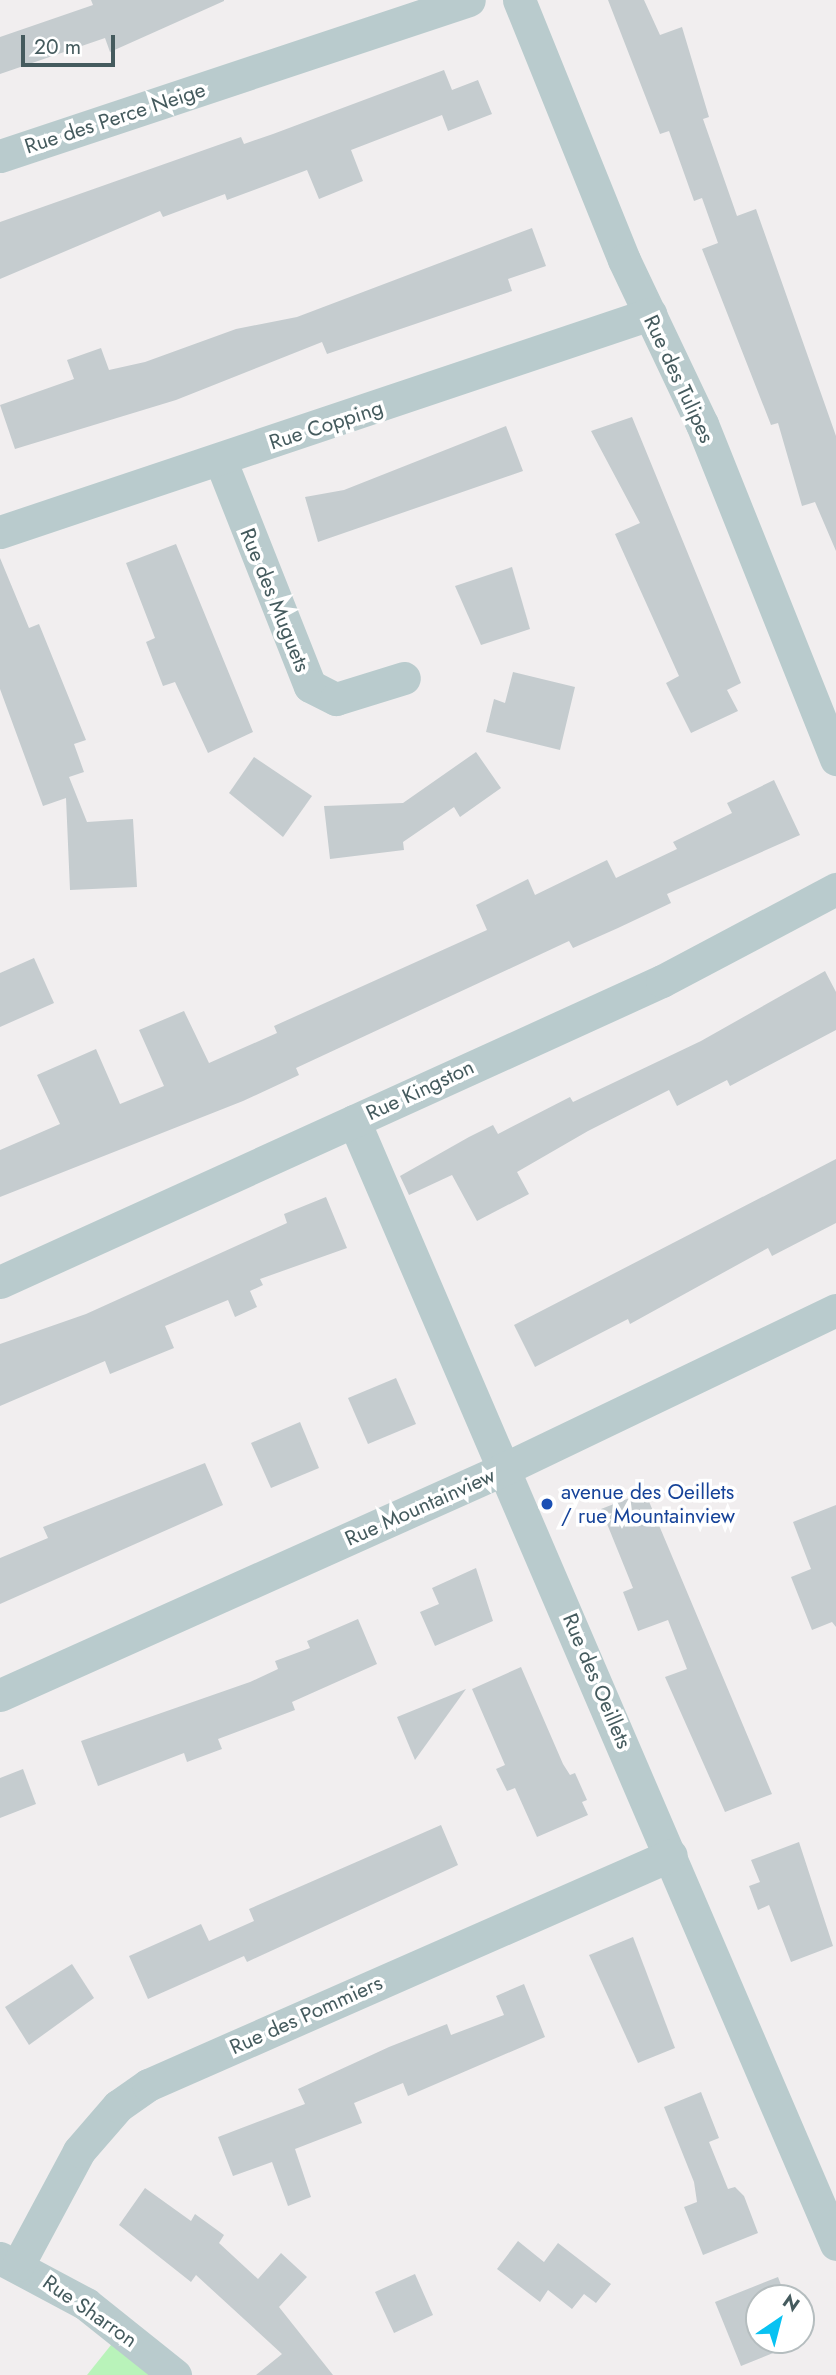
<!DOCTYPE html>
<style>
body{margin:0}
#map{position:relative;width:836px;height:2375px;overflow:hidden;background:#f1eeef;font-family:Jost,sans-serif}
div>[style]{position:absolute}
.green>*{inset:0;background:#b9f3ba}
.building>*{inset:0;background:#c5cccf}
.minor>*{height:33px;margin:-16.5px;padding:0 16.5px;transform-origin:16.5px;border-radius:16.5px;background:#b9cbcd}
.dots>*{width:19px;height:19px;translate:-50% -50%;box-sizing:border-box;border:4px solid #fff;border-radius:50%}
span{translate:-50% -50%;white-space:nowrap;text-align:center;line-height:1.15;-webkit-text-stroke:7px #fff;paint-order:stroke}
.street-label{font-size:21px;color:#455b5e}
.transit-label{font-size:21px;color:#164399}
.left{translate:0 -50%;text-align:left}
.north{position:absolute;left:745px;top:2284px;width:70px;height:70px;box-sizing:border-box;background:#fff;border:2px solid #b5bdbf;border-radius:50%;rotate:35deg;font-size:19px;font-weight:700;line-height:28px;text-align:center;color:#455b5e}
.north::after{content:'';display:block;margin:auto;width:24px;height:32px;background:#08c2f2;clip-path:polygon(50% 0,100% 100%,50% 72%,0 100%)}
.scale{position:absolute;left:21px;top:35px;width:94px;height:32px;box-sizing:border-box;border:4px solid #455b5e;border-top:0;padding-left:9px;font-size:21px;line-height:24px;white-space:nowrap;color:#455b5e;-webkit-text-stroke:5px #fff;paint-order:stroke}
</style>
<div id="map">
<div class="green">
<div style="clip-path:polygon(115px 2340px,151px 2375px,87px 2375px)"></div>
</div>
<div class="building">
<div style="clip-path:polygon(91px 0,224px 0,224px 1px,110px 52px,105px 38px,0 74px,0 37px,93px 5px)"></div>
<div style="clip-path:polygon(608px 0,644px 0,660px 35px,682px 27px,709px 117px,703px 119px,737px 216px,756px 209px,836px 436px,836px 551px,815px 502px,802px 506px,778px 423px,771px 425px,702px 249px,718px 243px,702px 198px,694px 201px,669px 131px,660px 134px)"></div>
<div style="clip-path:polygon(444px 70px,452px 90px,478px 80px,492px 114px,448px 131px,442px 115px,351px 150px,363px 181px,319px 199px,307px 170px,227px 200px,225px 194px,163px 217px,160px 211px,0 279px,0 222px,241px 137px,244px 144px,273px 134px)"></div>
<div style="clip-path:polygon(532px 228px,546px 266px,508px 279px,512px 291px,327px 354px,322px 342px,176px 400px,15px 449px,0 405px,74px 379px,67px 360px,101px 348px,109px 370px,145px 362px,236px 329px,297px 317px)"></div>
<div style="clip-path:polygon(632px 417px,741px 683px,727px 690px,738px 711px,691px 733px,666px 683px,679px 676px,615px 534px,640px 523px,591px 431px)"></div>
<div style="clip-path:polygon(506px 426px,523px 471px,318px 542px,305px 497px,344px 490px)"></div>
<div style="clip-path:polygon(176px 544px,253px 732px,208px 753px,175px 682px,163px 686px,146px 642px,155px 638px,126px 563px)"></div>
<div style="clip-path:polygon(0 558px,29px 628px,39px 624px,86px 740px,74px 744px,84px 772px,69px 777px,87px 822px,133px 819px,137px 887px,70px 890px,66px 798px,43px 806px,0 689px)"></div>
<div style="clip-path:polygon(512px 567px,530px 629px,481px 645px,455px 586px)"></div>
<div style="clip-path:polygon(513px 672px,575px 687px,560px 750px,486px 732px,494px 699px,505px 703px)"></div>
<div style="clip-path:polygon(476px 752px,501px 788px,460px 817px,454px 807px,403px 842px,404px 850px,330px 859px,324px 806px,403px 803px)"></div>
<div style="clip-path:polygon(254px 757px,312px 796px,283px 837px,229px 793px)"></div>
<div style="clip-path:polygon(774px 780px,800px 835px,667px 894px,671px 903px,618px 928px,573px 948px,569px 941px,296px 1068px,299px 1075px,243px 1101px,0 1197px,0 1150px,60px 1124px,37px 1075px,96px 1049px,120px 1104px,164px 1086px,139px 1030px,184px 1011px,209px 1063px,277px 1033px,274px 1026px,487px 930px,476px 905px,528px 879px,535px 895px,607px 860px,616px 878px,677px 849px,673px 842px,732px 813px,727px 803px)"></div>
<div style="clip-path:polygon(34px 958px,54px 1003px,0 1027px,0 973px)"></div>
<div style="clip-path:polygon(825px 971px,836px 992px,836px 1030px,730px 1086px,727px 1080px,677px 1106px,669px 1090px,588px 1131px,517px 1172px,529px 1194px,477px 1221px,452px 1175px,409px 1195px,400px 1176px,469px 1137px,493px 1125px,498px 1134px,570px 1097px,573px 1102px,701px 1041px)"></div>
<div style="clip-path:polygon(836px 1159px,836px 1223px,772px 1256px,768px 1248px,630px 1324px,628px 1319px,535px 1367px,514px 1325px)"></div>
<div style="clip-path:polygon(326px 1197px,347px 1248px,260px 1279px,263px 1285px,250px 1291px,257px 1307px,235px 1317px,228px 1300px,165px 1326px,174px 1348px,110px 1374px,105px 1361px,0 1406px,0 1344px,86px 1314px,287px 1223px,284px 1214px)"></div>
<div style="clip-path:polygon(396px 1378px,416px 1424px,368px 1444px,348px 1398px)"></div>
<div style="clip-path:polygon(300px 1422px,319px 1468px,271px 1488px,251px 1443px)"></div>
<div style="clip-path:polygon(205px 1463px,223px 1505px,0 1604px,0 1558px,48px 1538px,43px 1527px)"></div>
<div style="clip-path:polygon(645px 1492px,772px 1794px,725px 1812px,665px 1677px,687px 1669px,668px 1620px,638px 1631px,623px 1592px,633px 1588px,601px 1509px)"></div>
<div style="clip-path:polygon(836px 1505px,836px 1627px,832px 1622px,812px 1630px,791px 1577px,811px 1569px,793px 1522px)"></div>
<div style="clip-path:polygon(476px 1568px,493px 1621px,435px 1646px,420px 1612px,439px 1604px,432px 1588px)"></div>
<div style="clip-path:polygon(358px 1619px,377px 1664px,292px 1702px,295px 1710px,218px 1739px,222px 1749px,187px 1762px,184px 1753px,98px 1786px,81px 1741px,250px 1682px,278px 1669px,275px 1661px,310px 1648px,307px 1641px)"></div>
<div style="clip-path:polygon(521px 1667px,563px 1764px,570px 1775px,575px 1773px,587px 1800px,582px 1802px,588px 1815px,537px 1837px,515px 1788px,507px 1791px,496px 1769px,505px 1765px,472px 1689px)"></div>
<div style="clip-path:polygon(466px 1689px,415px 1760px,397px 1717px)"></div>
<div style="clip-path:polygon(23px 1769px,36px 1804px,0 1818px,0 1778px)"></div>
<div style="clip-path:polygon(441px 1825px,458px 1865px,247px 1962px,244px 1956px,148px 1999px,129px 1956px,201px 1924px,209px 1941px,254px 1921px,249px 1909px)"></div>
<div style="clip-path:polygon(799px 1842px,833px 1946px,791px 1962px,769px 1905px,758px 1910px,749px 1886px,760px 1882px,751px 1860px)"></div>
<div style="clip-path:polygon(633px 1937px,675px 2048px,638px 2063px,589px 1955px)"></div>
<div style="clip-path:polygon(72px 1964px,94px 1998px,29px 2045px,5px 2007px)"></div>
<div style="clip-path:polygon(524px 1984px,545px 2037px,408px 2096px,403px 2083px,354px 2103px,362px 2123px,295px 2149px,311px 2197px,288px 2206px,272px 2162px,233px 2176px,218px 2137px,305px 2104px,298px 2089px,389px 2047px,447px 2024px,451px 2035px,504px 2015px,496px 1996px)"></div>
<div style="clip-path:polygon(701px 2092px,719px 2138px,709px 2142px,728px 2189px,735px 2187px,744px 2196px,758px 2233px,703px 2255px,684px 2207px,697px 2202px,694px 2182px,664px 2107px)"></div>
<div style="clip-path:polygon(145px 2188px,191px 2221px,195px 2214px,224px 2235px,219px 2243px,258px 2279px,281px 2253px,307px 2277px,279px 2307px,333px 2375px,256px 2375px,282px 2354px,196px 2275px,191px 2282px,119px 2225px)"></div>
<div style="clip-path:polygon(518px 2241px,544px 2262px,558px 2243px,611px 2284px,596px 2303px,584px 2294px,572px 2309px,548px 2290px,540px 2302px,497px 2269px)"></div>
<div style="clip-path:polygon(415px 2274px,433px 2315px,394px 2333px,375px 2292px)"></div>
<div style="clip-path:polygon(778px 2277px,786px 2298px,759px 2298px,759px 2340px,801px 2335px,803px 2341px,741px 2366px,715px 2302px)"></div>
</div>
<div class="minor">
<div style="left:519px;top:0;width:280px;rotate:68deg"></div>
<div style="left:624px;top:260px;width:182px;rotate:64.6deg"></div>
<div style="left:702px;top:424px;width:361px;rotate:68.2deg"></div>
<div style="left:0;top:156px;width:494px;rotate:-18.4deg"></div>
<div style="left:220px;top:459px;width:244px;rotate:68.4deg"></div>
<div style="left:310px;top:686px;width:29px;rotate:27deg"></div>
<div style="left:336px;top:699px;width:71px;rotate:-17.2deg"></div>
<div style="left:0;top:532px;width:686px;rotate:-18.54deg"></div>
<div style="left:354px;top:1121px;width:1222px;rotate:66.77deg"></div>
<div style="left:0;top:1282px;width:727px;rotate:-24.45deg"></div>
<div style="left:662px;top:981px;width:197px;rotate:-27.9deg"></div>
<div style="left:0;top:1695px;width:552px;rotate:-24.15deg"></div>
<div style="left:504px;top:1469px;width:368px;rotate:-25.6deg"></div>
<div style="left:0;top:2258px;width:98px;rotate:28.1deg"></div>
<div style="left:86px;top:2304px;width:114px;rotate:38.6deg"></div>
<div style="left:18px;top:2265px;width:129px;rotate:-61.8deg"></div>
<div style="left:79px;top:2151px;width:60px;rotate:-49.1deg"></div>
<div style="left:118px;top:2106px;width:37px;rotate:-35deg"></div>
<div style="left:148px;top:2085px;width:571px;rotate:-23.74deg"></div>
</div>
<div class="dots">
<div style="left:547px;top:1504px;background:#1a4fb4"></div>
</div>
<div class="street-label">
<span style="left:115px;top:118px;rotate:-18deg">Rue des Perce Neige</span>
<span style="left:679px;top:379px;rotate:65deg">Rue des Tulipes</span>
<span style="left:326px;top:425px;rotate:-18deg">Rue Copping</span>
<span style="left:275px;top:600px;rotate:68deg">Rue des Muguets</span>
<span style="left:420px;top:1090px;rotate:-25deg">Rue Kingston</span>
<span style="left:420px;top:1507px;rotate:-24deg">Rue Mountainview</span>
<span style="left:597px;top:1681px;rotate:67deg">Rue des Oeillets</span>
<span style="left:306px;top:2015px;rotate:-24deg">Rue des Pommiers</span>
<span style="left:90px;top:2311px;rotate:35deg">Rue Sharron</span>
</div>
<div class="transit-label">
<span class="left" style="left:561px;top:1504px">avenue des Oeillets<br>/ rue Mountainview</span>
</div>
<div class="north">N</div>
<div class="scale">20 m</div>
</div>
